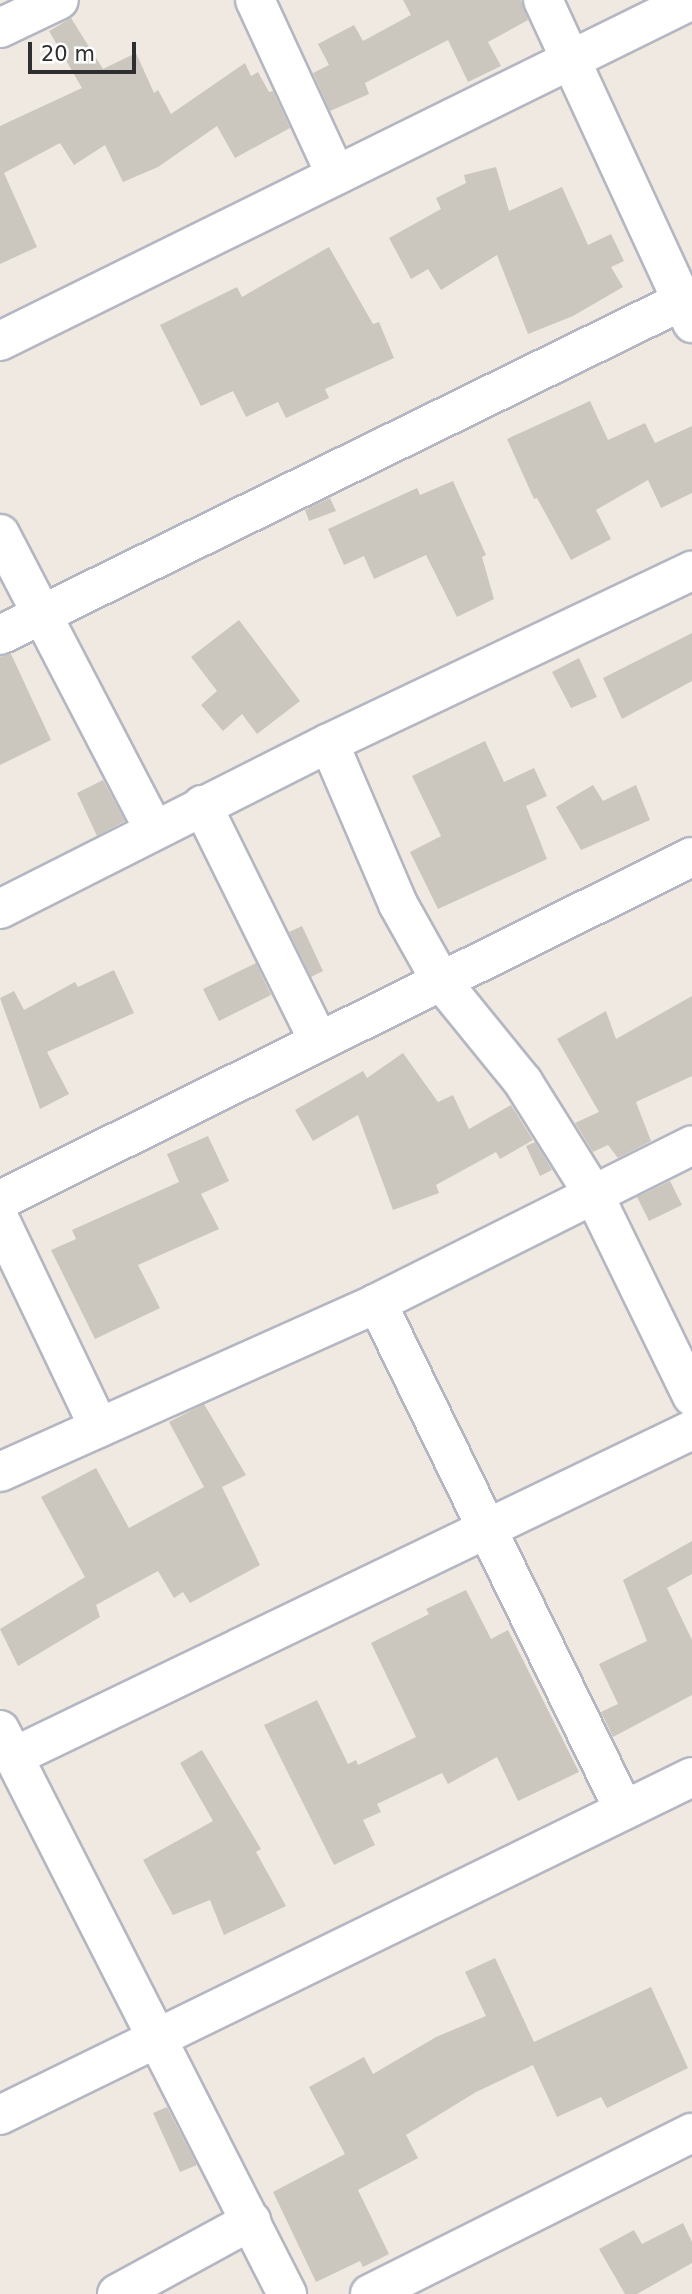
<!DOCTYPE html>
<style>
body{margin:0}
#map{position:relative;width:692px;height:2294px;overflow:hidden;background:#efe9e1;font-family:"DejaVu Sans",sans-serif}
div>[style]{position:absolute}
.building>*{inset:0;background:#cbc7bf}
.roads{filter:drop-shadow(2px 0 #b4b7c1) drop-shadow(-2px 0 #b4b7c1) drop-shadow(0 2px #b4b7c1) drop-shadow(0 -2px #b4b7c1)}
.minor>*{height:38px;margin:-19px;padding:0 19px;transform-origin:19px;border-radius:19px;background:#fff}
span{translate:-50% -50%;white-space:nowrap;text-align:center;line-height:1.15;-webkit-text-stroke:5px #fff;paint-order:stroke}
.scale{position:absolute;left:28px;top:42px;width:108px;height:32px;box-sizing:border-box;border:4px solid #2e2e2e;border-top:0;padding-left:9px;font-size:21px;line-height:24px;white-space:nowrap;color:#2e2e2e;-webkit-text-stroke:5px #fff;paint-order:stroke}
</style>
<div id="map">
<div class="building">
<div style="clip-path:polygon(403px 0,521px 0,528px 20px,488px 42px,501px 66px,468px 82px,448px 40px,365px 83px,369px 94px,330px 111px,313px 73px,329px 65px,318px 44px,354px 25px,363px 41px,411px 15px)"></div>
<div style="clip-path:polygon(71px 18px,103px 69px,136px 53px,154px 93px,158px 90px,171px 114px,245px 63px,251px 76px,258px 72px,269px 92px,273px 91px,290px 128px,235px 158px,217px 126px,158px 167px,123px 182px,105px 145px,74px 165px,60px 143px,4px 173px,37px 247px,0 264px,0 126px,82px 88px,49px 31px)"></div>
<div style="clip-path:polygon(496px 167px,509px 211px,562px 187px,588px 245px,611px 234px,624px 261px,611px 267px,623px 287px,573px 316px,528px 334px,497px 255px,441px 290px,428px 269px,411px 279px,389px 238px,441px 209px,436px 198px,466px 183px,464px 175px)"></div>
<div style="clip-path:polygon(329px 247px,373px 324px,379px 322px,394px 358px,325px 389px,329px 398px,286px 418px,278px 402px,246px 417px,233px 391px,201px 406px,160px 325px,237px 287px,242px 297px)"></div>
<div style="clip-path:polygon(590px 401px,608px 440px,645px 423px,655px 443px,692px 426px,692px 493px,661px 508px,648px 480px,596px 510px,611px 539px,571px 560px,537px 498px,534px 499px,507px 439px)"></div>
<div style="clip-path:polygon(453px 481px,486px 555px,482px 557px,494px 599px,457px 617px,426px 555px,374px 579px,364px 556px,344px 565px,328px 529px,417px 488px,420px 495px)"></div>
<div style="clip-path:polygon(330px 498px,336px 511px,309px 521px,305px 510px)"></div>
<div style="clip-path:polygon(239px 620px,300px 701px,257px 734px,242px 714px,223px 731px,201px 705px,217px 691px,191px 657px)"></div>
<div style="clip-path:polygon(692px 633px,692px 681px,622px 719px,603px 678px)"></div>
<div style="clip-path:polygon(11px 654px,51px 740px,0 765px,0 657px)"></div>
<div style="clip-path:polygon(579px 658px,597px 697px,571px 708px,552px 672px)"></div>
<div style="clip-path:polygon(485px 741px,504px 782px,534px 768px,547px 796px,526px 806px,547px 859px,438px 909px,410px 852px,441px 836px,412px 776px)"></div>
<div style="clip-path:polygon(103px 780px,125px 821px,97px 836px,77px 793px)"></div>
<div style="clip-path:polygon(593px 785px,603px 801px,636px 785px,650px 820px,581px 850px,556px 807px)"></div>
<div style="clip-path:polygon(302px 926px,323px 971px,311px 977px,289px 932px)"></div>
<div style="clip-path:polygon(256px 963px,271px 995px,219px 1021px,203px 989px)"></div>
<div style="clip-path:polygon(114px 970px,134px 1013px,47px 1052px,69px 1094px,40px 1109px,0 998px,14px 991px,24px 1010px,75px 982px,78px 987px)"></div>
<div style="clip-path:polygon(692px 996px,692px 1076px,636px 1102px,651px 1141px,618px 1158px,608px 1145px,593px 1152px,575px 1123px,599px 1112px,557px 1039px,606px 1011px,616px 1039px)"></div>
<div style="clip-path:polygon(403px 1053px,438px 1102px,453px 1095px,469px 1129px,511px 1105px,533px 1140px,500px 1159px,496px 1152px,436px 1185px,439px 1193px,393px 1210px,358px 1115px,313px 1141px,295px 1110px,363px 1071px,367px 1078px)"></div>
<div style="clip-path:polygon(208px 1136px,229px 1181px,201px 1194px,219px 1229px,138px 1265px,160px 1308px,95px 1339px,51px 1250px,76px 1239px,72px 1230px,179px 1182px,167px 1154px)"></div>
<div style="clip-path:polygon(535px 1142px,552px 1170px,540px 1176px,526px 1146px)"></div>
<div style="clip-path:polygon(670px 1181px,682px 1205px,649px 1221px,637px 1197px)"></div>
<div style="clip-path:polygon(204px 1404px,246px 1475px,222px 1487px,260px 1565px,190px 1603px,183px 1592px,174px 1598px,158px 1571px,96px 1605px,100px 1617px,18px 1666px,0 1629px,85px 1577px,41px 1497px,96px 1468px,129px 1528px,204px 1487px,169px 1422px)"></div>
<div style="clip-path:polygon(692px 1541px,692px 1574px,667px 1588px,692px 1640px,692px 1695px,613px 1737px,601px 1712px,618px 1704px,599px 1664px,647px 1641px,623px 1580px)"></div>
<div style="clip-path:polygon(466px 1590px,491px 1639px,508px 1630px,579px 1772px,518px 1801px,497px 1757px,448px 1784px,442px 1773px,377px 1804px,381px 1812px,363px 1820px,375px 1845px,334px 1865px,264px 1725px,317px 1700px,348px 1764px,356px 1760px,358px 1765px,416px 1737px,371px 1643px,429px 1614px,426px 1609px)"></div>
<div style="clip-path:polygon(202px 1750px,261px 1849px,256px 1852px,286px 1906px,224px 1935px,210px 1900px,173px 1915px,143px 1860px,213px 1821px,180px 1763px)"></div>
<div style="clip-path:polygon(495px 1958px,534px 2042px,651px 1987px,688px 2068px,607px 2108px,601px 2097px,557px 2117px,533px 2065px,476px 2092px,406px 2135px,418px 2158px,358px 2190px,389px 2254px,363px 2267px,360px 2261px,316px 2282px,273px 2192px,345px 2154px,309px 2087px,364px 2057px,373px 2074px,436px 2037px,486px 2016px,465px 1972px)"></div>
<div style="clip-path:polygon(167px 2107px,197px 2165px,180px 2172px,153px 2113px)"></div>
<div style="clip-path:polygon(683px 2223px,692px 2242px,692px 2263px,637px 2294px,625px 2294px,599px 2249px,634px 2230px,642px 2244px)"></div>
</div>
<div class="roads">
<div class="minor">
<div style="left:255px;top:0;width:193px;rotate:65.2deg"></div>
<div style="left:543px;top:0;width:356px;rotate:65.2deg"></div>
<div style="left:0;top:28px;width:65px;rotate:-25.4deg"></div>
<div style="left:0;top:341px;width:771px;rotate:-26.23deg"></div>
<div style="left:0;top:534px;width:334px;rotate:62.5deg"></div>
<div style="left:0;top:635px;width:771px;rotate:-26.1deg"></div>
<div style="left:329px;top:743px;width:175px;rotate:66.8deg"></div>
<div style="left:398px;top:904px;width:88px;rotate:60.8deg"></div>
<div style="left:441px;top:981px;width:130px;rotate:50.9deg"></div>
<div style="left:523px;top:1082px;width:133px;rotate:57.9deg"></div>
<div style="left:594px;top:1195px;width:224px;rotate:64deg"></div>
<div style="left:202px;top:805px;width:264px;rotate:63.7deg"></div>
<div style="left:0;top:909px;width:369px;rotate:-26.8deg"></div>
<div style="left:329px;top:743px;width:402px;rotate:-25.4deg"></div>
<div style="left:0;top:1200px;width:772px;rotate:-26.37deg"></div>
<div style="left:0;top:1220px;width:230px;rotate:64.5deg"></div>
<div style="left:377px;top:1303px;width:564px;rotate:64.03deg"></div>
<div style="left:0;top:1472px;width:413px;rotate:-24.1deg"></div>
<div style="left:377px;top:1303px;width:352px;rotate:-26.6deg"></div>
<div style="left:0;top:1730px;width:633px;rotate:63.03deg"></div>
<div style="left:13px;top:1757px;width:754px;rotate:-25.72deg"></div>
<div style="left:0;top:2115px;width:770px;rotate:-26.03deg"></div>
<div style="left:117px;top:2294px;width:153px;rotate:-28.6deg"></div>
<div style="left:370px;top:2294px;width:360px;rotate:-26.6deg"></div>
</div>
</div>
<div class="scale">20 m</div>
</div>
